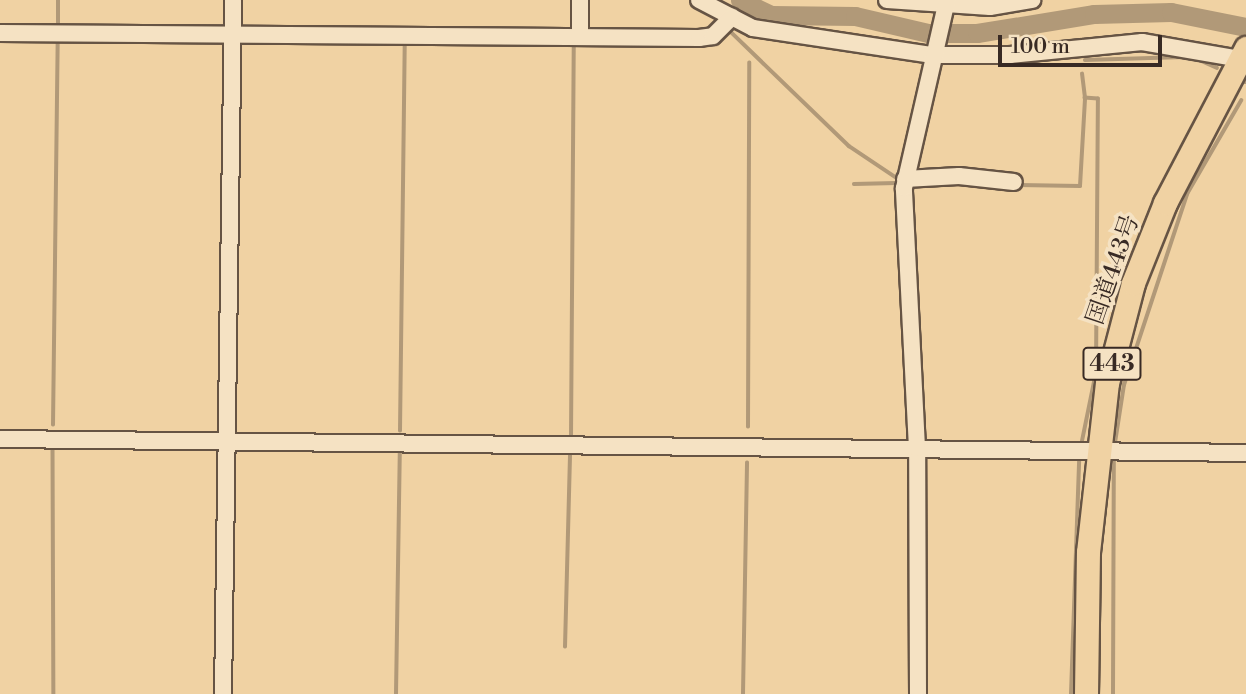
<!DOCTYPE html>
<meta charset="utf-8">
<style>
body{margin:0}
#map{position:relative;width:1246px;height:694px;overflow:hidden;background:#f0d2a3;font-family:"Libre Bodoni","Noto Serif JP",serif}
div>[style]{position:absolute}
.stream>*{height:3.5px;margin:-1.75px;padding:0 1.75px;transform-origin:1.75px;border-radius:1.75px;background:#b19978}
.river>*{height:19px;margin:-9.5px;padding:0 9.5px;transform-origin:9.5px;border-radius:9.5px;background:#b19978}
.roads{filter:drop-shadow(2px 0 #665444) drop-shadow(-2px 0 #665444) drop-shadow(0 2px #665444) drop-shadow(0 -2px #665444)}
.minor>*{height:16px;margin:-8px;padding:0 8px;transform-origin:8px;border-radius:8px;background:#f5e2c3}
.highway>*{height:23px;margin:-11.5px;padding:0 11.5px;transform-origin:11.5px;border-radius:11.5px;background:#f0d2a3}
span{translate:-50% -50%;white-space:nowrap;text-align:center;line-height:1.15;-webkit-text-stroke:7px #f5e2c3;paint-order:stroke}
.shield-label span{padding:2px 5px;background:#f5e2c3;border:2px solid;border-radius:5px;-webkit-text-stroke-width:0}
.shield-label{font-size:23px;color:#382a24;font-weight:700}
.street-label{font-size:24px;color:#382a24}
.scale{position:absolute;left:998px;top:35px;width:164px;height:32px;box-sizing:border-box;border:4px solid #382a24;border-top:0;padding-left:9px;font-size:21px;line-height:24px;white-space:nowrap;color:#382a24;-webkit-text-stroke:5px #f5e2c3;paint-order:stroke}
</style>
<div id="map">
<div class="stream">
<div style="left:58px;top:24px;width:24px;rotate:-90deg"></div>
<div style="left:729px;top:30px;width:167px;rotate:44deg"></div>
<div style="left:849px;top:146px;width:61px;rotate:33.7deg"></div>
<div style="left:1195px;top:58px;width:24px;rotate:24deg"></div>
<div style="left:1085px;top:60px;width:99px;rotate:-1.7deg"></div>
<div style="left:1244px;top:82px;width:2px"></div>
<div style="left:854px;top:184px;width:42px;rotate:-1.4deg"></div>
<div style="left:1019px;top:185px;width:61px;rotate:0.9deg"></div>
<div style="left:1080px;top:186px;width:88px;rotate:-86.7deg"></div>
<div style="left:53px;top:425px;width:382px;rotate:-89.3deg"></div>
<div style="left:748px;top:427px;width:364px;rotate:-89.8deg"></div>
<div style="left:400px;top:431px;width:387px;rotate:-89.3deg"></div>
<div style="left:571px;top:438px;width:394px;rotate:-89.6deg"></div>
<div style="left:1082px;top:441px;width:70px;rotate:-78.5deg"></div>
<div style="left:1096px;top:372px;width:273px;rotate:-89.6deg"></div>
<div style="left:1098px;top:99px;width:13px;rotate:-176deg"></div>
<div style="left:1085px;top:98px;width:24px;rotate:-97deg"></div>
<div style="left:1115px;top:443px;width:59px;rotate:-81.2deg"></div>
<div style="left:1124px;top:385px;width:201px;rotate:-71.7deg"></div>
<div style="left:1187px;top:194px;width:108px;rotate:-59.9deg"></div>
<div style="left:53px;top:445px;width:249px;rotate:89.8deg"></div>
<div style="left:565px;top:647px;width:194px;rotate:-88.5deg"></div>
<div style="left:396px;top:694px;width:245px;rotate:-89.1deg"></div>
<div style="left:743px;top:694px;width:231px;rotate:-89deg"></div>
<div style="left:1071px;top:694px;width:234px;rotate:-88deg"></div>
<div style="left:1113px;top:694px;width:237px;rotate:-89.8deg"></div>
</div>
<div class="river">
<div style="left:740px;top:0;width:34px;rotate:26deg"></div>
<div style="left:771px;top:15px;width:84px;rotate:0.7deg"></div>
<div style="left:855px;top:16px;width:75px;rotate:13.1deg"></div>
<div style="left:928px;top:33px;width:49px"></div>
<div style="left:977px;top:33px;width:119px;rotate:-9.2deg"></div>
<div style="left:1094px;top:14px;width:77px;rotate:-1.5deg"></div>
<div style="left:1171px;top:12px;width:76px;rotate:11.3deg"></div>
</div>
<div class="roads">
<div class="minor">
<div style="left:580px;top:0;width:36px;rotate:90deg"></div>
<div style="left:699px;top:0;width:61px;rotate:27.4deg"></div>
<div style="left:753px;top:28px;width:180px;rotate:8.6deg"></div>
<div style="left:931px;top:55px;width:79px"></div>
<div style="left:1010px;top:55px;width:133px;rotate:-5.6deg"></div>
<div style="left:1142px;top:42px;width:99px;rotate:9.8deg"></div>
<div style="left:887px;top:0;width:103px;rotate:3.9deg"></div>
<div style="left:990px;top:7px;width:43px;rotate:-9.5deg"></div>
<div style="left:0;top:33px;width:699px;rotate:0.41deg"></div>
<div style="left:699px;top:38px;width:14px;rotate:-8deg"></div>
<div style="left:713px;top:36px;width:27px;rotate:-45deg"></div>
<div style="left:905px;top:179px;width:54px;rotate:-3.2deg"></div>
<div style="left:959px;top:176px;width:55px;rotate:6.2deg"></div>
<div style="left:0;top:439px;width:1246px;rotate:0.64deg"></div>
<div style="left:223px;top:694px;width:694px;rotate:-89.17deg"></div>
<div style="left:918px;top:694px;width:246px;rotate:-90.2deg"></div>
<div style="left:917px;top:448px;width:260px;rotate:-92.9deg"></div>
<div style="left:904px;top:188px;width:193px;rotate:-77.1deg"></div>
</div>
<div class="highway">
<div style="left:1086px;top:694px;width:142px;rotate:-89.2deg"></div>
<div style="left:1088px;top:552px;width:170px;rotate:-83.6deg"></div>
<div style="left:1107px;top:383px;width:103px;rotate:-75.4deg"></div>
<div style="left:1133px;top:283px;width:86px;rotate:-68.2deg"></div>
<div style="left:1165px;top:203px;width:175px;rotate:-62.4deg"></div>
</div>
</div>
<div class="shield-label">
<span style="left:1112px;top:364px">443</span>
</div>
<div class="street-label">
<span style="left:1114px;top:270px;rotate:-71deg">国道443号</span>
</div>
<div class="scale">100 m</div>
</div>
